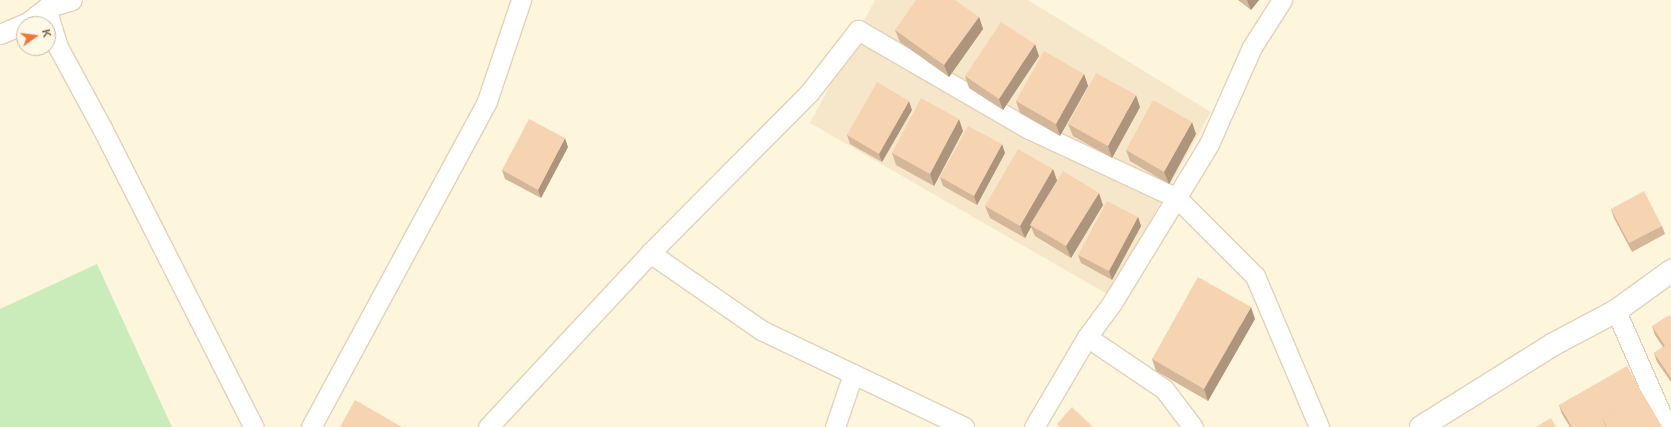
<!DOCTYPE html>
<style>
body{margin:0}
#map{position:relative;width:1671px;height:427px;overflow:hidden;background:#fef5dd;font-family:Arial,sans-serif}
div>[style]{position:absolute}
.residential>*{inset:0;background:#f6e7cb}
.green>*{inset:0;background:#caecbb}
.roads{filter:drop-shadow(1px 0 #e3d1b9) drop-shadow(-1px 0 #e3d1b9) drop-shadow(0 1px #e3d1b9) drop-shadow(0 -1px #e3d1b9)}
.street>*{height:19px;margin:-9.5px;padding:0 9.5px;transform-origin:9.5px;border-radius:9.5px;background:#fff}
.secondary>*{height:22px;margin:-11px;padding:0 11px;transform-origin:11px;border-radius:11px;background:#fff}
.wall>*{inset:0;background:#d4b699}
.shaded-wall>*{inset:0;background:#ac947d}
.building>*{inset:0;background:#f6d4b2}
span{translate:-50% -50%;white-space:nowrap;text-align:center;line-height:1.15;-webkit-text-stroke:3.5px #fff8e5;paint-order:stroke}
.north{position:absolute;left:16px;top:16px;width:40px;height:40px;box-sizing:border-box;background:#fff8e5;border:1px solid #c8b9a5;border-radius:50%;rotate:76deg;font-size:11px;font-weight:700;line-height:16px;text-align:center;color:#765b44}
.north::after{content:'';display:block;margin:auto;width:14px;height:18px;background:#f47436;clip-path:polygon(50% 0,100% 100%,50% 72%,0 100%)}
</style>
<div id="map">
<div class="residential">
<div style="clip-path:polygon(875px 0,1028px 0,1211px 112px,1109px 295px,810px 123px)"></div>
</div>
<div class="green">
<div style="clip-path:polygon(97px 264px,172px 427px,0 427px,0 309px)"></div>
</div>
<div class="roads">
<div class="street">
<div style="left:46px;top:8px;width:41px;rotate:72.9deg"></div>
<div style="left:58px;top:47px;width:94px;rotate:61.5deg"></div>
<div style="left:103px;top:130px;width:333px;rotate:63.1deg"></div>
<div style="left:25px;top:24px;width:26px;rotate:-37deg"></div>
<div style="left:46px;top:8px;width:27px;rotate:-17deg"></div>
<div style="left:0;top:34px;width:26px;rotate:-23deg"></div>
<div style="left:650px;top:253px;width:135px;rotate:34.7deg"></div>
<div style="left:761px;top:330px;width:225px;rotate:25.5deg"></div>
<div style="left:1616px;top:311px;width:127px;rotate:66.3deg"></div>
<div style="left:1087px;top:337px;width:93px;rotate:34deg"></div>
<div style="left:1164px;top:389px;width:48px;rotate:52.7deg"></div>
<div style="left:311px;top:427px;width:370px;rotate:-61.6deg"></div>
<div style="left:487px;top:101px;width:107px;rotate:-71.4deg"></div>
<div style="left:488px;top:427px;width:238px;rotate:-47deg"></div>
<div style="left:650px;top:253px;width:226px;rotate:-45.2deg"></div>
<div style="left:809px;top:93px;width:80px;rotate:-52.1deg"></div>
<div style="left:858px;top:30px;width:198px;rotate:30.1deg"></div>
<div style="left:1029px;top:129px;width:163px;rotate:25deg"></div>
<div style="left:1177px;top:198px;width:110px;rotate:45deg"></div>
<div style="left:1255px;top:276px;width:164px;rotate:67deg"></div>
<div style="left:835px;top:427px;width:56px;rotate:-71.2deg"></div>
<div style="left:1034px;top:427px;width:104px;rotate:-59.5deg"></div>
<div style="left:1087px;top:337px;width:42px;rotate:-53.7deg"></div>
<div style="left:1112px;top:303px;width:186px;rotate:-58.6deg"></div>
<div style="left:1209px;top:144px;width:106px;rotate:-66.1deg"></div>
<div style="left:1252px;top:47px;width:56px;rotate:-57.4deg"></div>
</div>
<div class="secondary">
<div style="left:1421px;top:427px;width:155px;rotate:-32deg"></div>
<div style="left:1552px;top:345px;width:72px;rotate:-28deg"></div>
<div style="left:1616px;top:311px;width:68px;rotate:-36deg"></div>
</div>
</div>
<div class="wall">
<div style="clip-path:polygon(1238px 0,1259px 0,1251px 10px)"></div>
<div style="clip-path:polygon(979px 17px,983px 29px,949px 77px,900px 42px,895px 30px)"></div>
<div style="clip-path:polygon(1039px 56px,1003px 110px,969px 88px,965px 76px)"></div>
<div style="clip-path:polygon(1084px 74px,1088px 86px,1060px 136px,1020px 113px,1016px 101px)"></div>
<div style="clip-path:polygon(1140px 107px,1112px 158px,1073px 136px,1068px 124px)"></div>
<div style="clip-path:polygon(912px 110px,882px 162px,850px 144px,847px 135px)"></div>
<div style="clip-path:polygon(963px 131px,934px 186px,896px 165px,892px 153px)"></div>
<div style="clip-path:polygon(1196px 134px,1169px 184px,1130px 161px,1126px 150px)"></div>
<div style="clip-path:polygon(568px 147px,541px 198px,505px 179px,502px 170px)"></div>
<div style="clip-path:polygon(1005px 153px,977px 205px,943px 186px,940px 177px)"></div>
<div style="clip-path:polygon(1053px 169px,1057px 180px,1103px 205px,1071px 258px,1035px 236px,1031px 227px,1025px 238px,990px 218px,985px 206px)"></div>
<div style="clip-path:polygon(1611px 209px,1662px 226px,1665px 234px,1632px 252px,1614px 218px)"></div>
<div style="clip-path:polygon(1138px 217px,1141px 226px,1112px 280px,1081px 263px,1078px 255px)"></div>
<div style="clip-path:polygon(1671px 318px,1671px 382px,1657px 362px,1654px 353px,1663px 347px,1655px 335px,1652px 326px)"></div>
<div style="clip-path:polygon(1255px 319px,1208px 401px,1156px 371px,1152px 359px)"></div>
<div style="clip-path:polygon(1643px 395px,1662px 427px,1570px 427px,1562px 414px,1559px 405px)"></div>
</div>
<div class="shaded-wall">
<div style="clip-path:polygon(1247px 0,1259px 0,1251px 10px)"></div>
<div style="clip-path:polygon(979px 17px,983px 29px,949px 77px,944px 65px)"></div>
<div style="clip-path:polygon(1035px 44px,1039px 56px,1003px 110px,999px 99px)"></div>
<div style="clip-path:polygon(1084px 74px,1088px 86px,1060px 136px,1056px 124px)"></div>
<div style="clip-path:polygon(1136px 95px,1140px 107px,1112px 158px,1108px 146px)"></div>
<div style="clip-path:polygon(909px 101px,912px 110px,882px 162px,879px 154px)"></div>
<div style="clip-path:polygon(959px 119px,963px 131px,934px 186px,930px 174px)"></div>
<div style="clip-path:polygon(1192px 122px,1196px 134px,1169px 184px,1164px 172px)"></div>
<div style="clip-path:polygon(565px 138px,568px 147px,541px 198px,538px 190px)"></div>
<div style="clip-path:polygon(1002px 144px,1005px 153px,977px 205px,974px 196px)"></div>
<div style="clip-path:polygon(1053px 169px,1057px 181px,1030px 225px,1031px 227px,1025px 238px,1020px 226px)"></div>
<div style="clip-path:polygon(1099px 193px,1103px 205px,1071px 258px,1066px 246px)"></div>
<div style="clip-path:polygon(1138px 217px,1141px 226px,1112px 280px,1109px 271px)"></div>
<div style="clip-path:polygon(1251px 307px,1255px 319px,1208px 401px,1204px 389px)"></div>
</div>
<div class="building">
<div style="clip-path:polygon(916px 0,955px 0,979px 17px,944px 65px,895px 30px)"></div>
<div style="clip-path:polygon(1001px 22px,1035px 44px,999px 99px,965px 76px)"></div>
<div style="clip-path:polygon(1044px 51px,1084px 74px,1056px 124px,1016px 101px)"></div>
<div style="clip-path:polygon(1096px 73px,1136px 95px,1108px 146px,1068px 124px)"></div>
<div style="clip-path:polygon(877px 82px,909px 101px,879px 154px,847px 135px)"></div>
<div style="clip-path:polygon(921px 98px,959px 119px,930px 174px,892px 153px)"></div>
<div style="clip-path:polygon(1153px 100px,1192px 122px,1164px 172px,1126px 150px)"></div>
<div style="clip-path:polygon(529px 119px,565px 138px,538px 190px,502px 170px)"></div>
<div style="clip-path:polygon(968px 126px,1002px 144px,974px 196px,940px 177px)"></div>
<div style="clip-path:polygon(1018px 149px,1053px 169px,1020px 226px,985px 206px)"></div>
<div style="clip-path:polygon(1063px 171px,1099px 193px,1066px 246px,1030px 225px)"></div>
<div style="clip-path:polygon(1644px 191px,1662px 226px,1629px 243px,1611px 209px)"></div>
<div style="clip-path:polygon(1107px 201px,1138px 217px,1109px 271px,1078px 255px)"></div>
<div style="clip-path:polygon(1198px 277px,1251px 307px,1204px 389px,1152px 359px)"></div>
<div style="clip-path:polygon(1669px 315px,1671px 318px,1671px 378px,1654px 353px,1665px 346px,1652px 326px)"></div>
<div style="clip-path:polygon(1627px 366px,1643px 395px,1602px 418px,1606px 427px,1572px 427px,1559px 405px)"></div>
<div style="clip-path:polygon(1643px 394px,1662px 427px,1607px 427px,1602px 418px)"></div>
<div style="clip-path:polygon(355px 400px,402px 427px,340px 427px)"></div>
<div style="clip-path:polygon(1072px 407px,1093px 427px,1060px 427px,1057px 424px)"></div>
<div style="clip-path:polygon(1551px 418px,1556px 427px,1536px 427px)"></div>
</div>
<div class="north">K</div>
</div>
